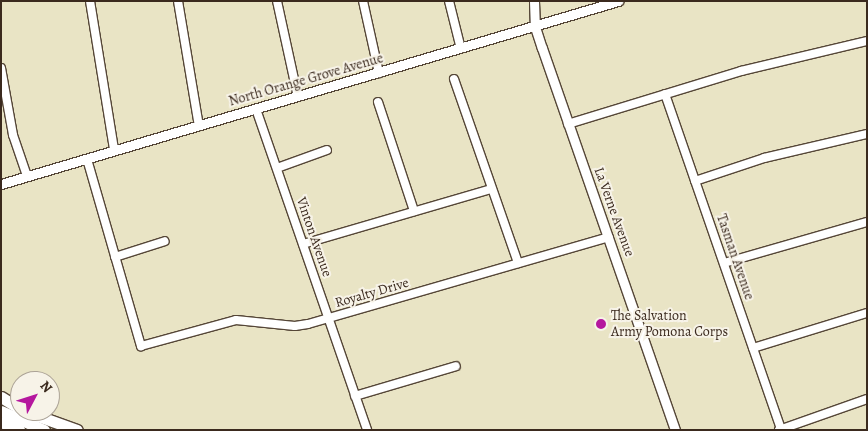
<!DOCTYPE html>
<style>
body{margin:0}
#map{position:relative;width:868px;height:431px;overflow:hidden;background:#e9e4c5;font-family:Alegreya,serif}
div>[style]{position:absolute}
.roads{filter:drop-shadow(1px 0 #554637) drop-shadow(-1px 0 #554637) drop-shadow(0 1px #554637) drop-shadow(0 -1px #554637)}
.minor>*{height:8px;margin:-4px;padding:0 4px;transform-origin:4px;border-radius:4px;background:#fff}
.major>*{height:9px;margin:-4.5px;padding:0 4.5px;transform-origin:4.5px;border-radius:4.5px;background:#fff}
.highway>*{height:11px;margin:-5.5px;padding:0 5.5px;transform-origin:5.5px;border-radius:5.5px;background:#fff}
.dots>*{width:14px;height:14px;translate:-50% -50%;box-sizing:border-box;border:2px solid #f7f3e8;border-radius:50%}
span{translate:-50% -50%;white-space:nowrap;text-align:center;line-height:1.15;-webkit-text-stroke:4px #f7f3e8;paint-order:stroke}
.street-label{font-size:14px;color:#3b2a1e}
.poi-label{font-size:14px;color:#3b2a1e}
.left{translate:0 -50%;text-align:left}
.frame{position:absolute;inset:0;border:2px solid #3b2a1e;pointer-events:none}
.north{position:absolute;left:10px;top:371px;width:50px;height:50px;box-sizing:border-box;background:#f7f3e8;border:1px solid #aca397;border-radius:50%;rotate:50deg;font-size:14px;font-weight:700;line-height:20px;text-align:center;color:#3b2a1e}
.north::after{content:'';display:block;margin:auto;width:18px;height:22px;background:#b5179e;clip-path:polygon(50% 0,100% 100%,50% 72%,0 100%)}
</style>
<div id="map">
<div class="roads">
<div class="minor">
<div style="left:90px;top:1px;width:151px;rotate:80.8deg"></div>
<div style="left:178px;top:1px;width:127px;rotate:80.5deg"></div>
<div style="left:277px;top:1px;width:98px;rotate:77.7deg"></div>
<div style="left:363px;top:1px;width:74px;rotate:77.5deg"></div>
<div style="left:449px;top:1px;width:49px;rotate:76deg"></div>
<div style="left:1px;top:68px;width:68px;rotate:79.8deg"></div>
<div style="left:13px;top:135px;width:43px;rotate:71.1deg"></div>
<div style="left:454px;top:79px;width:195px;rotate:70.8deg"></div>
<div style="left:665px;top:94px;width:355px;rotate:70.9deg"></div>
<div style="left:378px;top:102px;width:115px;rotate:71.7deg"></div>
<div style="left:256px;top:109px;width:340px;rotate:70.9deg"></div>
<div style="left:568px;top:124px;width:181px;rotate:-17deg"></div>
<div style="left:741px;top:71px;width:130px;rotate:-13.4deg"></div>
<div style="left:87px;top:159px;width:195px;rotate:73.9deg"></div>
<div style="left:141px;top:346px;width:98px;rotate:-15.3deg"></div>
<div style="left:236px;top:320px;width:59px;rotate:5.8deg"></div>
<div style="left:295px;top:326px;width:13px;rotate:-9deg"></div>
<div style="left:308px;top:324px;width:313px;rotate:-16.1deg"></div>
<div style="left:277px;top:168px;width:53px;rotate:-19.8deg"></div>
<div style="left:695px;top:181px;width:73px;rotate:-18.4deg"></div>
<div style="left:764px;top:158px;width:106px;rotate:-13.1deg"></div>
<div style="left:303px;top:244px;width:196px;rotate:-16.3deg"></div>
<div style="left:115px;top:257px;width:52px;rotate:-17.7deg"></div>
<div style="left:724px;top:263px;width:149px;rotate:-16deg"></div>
<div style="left:753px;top:348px;width:119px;rotate:-17.1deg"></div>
<div style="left:355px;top:396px;width:105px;rotate:-16.5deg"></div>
<div style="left:779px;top:430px;width:93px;rotate:-19.4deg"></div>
</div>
<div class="major">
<div style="left:534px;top:1px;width:26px;rotate:88deg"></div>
<div style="left:535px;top:27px;width:22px;rotate:72deg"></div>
<div style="left:542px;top:48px;width:404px;rotate:70.8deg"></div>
<div style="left:1px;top:184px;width:644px;rotate:-16.52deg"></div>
</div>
<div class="highway">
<div style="left:1px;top:397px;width:22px;rotate:32deg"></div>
<div style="left:1px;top:411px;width:47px;rotate:23.8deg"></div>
<div style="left:24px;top:411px;width:56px;rotate:19.7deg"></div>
<div style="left:1px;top:422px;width:20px;rotate:24deg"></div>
</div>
</div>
<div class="dots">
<div style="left:601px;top:324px;background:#b5179e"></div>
</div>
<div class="street-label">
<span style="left:306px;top:80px;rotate:-16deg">North Orange Grove Avenue</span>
<span style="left:614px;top:212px;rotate:70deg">La Verne Avenue</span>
<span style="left:314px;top:237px;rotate:71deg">Vinton Avenue</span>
<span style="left:735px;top:257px;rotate:71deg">Tasman Avenue</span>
<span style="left:372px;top:293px;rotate:-16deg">Royalty Drive</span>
</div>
<div class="poi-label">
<span class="left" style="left:611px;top:324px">The Salvation<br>Army Pomona Corps</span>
</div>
<div class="frame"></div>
<div class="north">N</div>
</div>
